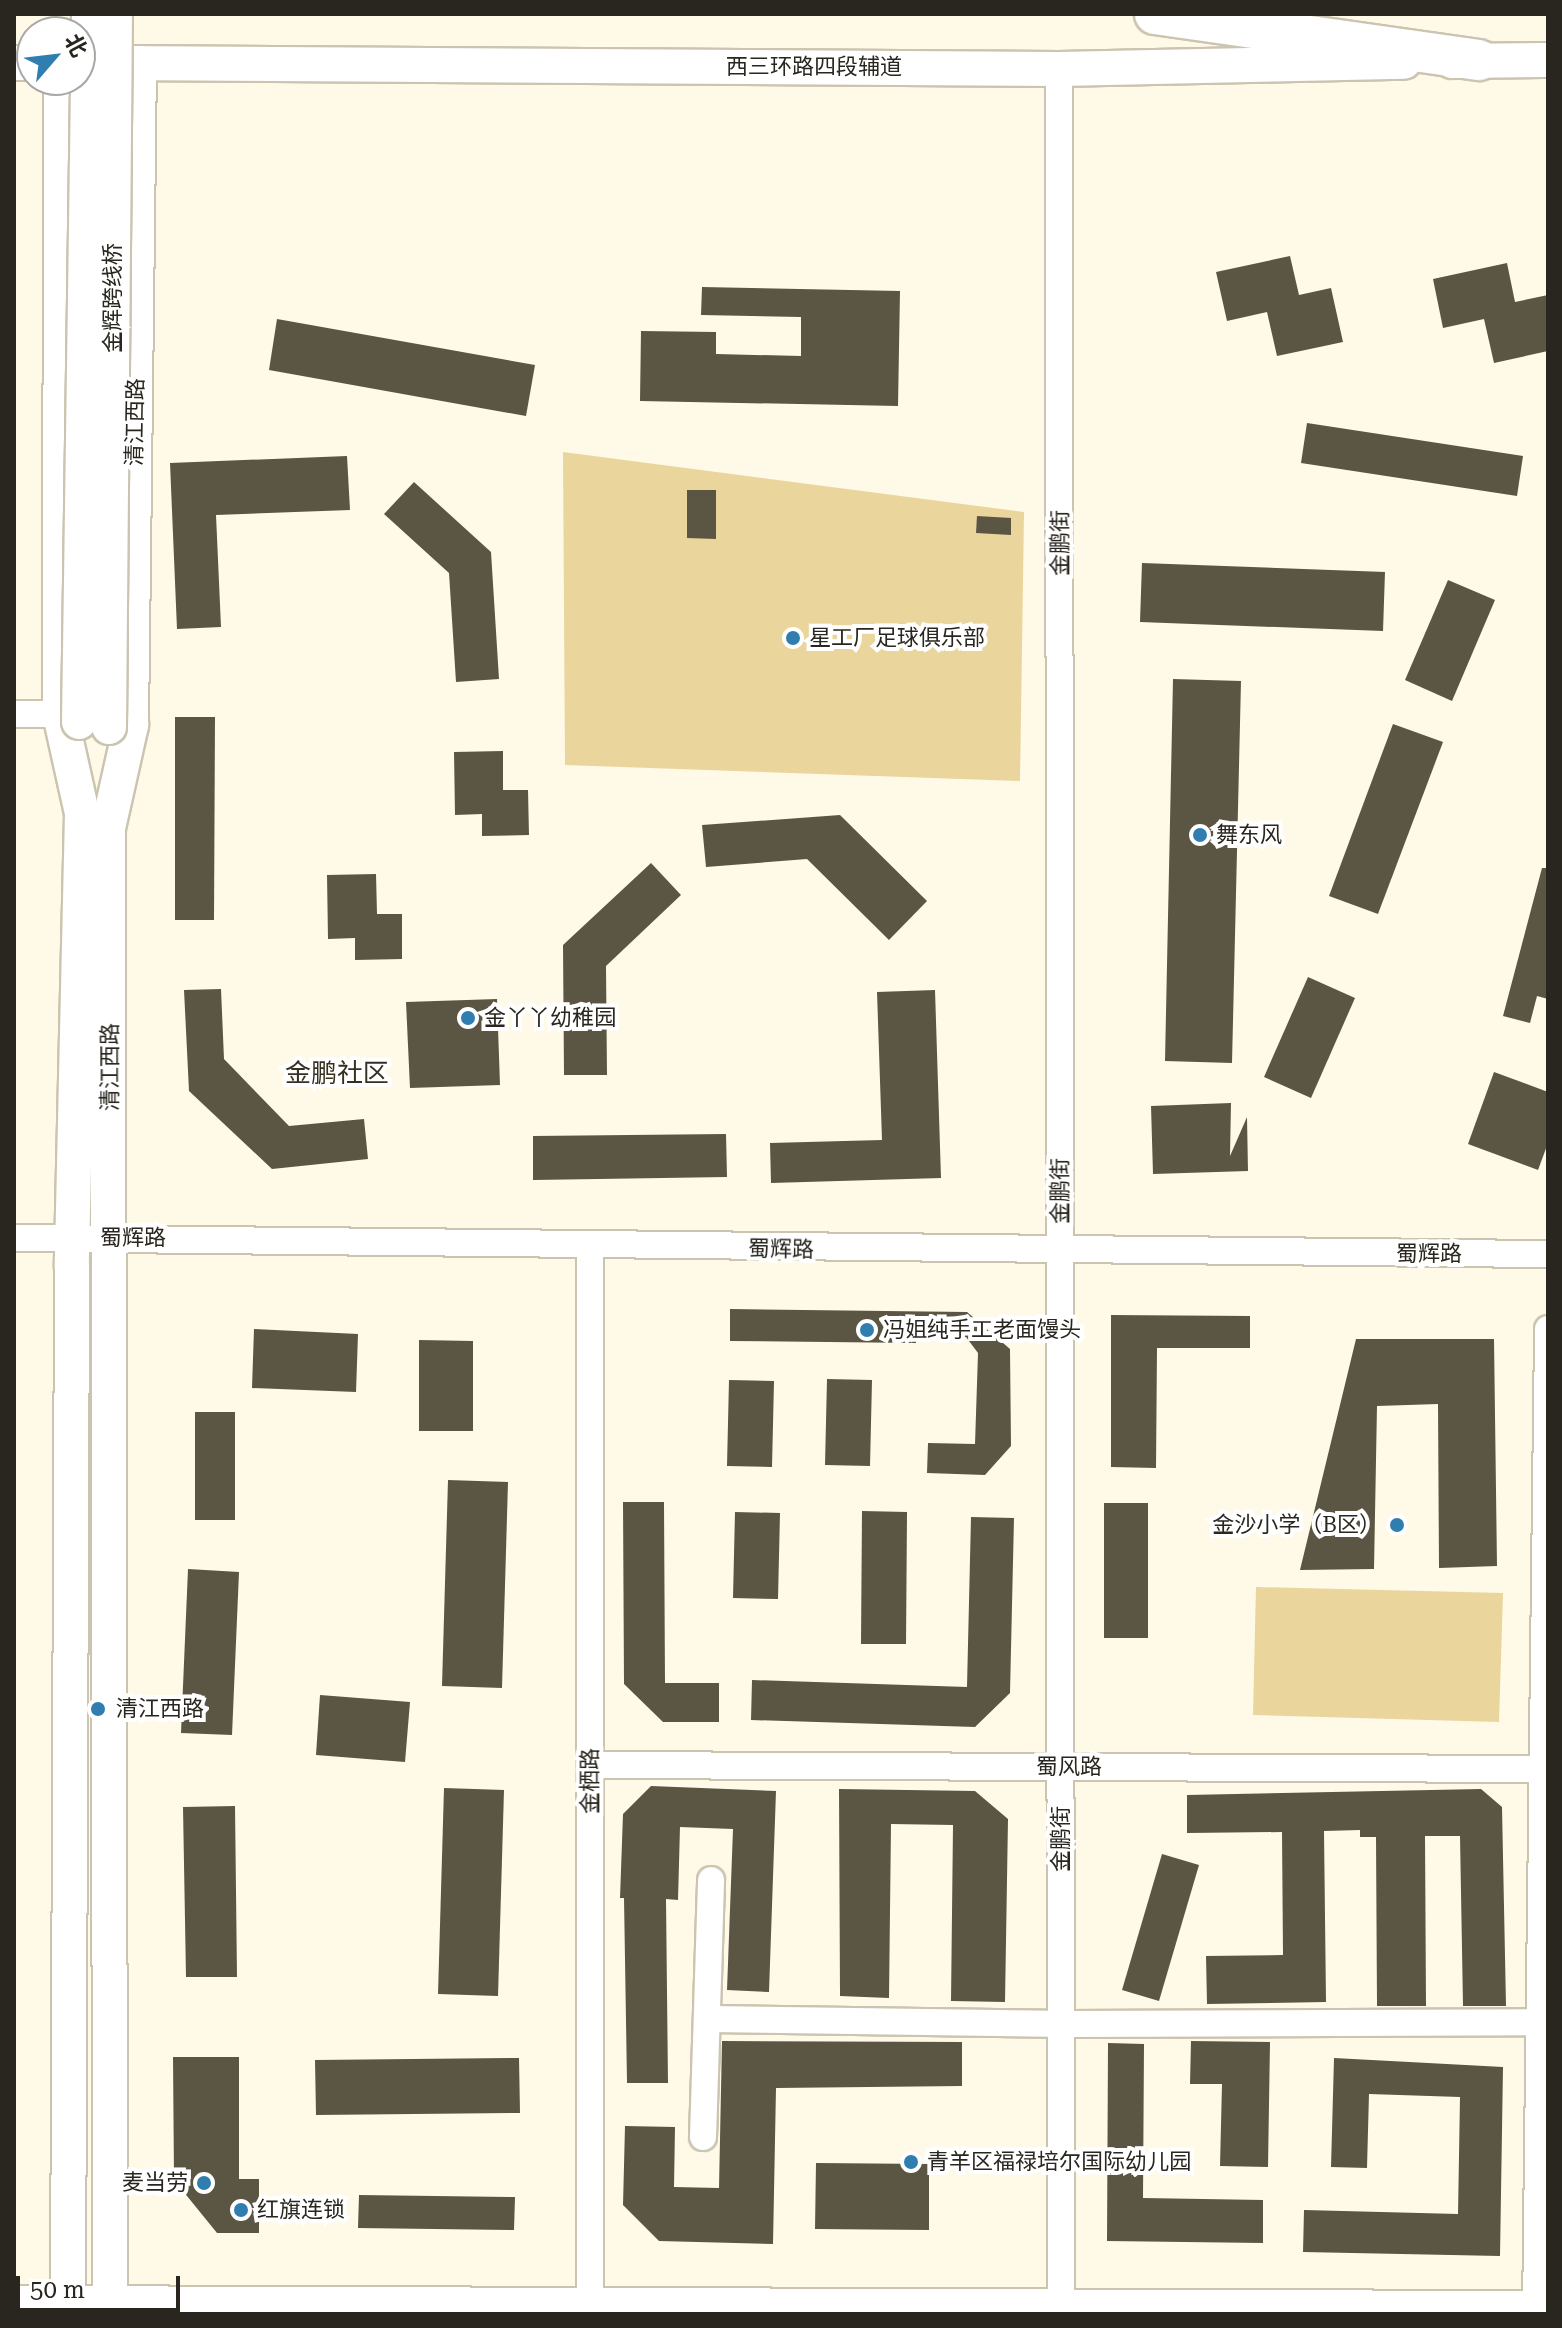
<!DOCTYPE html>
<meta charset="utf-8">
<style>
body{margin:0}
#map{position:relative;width:1562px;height:2328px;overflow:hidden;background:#fff9e8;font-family:"Roboto Serif","Noto Sans SC",serif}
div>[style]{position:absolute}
.green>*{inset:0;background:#ead59c}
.building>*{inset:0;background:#5b5544}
.roads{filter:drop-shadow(2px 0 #cbc4b0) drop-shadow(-2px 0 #cbc4b0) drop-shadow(0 2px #cbc4b0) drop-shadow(0 -2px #cbc4b0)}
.minor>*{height:26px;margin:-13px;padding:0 13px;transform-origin:13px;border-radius:13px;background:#fff}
.major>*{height:34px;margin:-17px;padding:0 17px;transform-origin:17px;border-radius:17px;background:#fff}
.highway>*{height:40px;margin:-20px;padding:0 20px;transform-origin:20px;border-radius:20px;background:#fff}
.bridges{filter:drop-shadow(2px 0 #cbc4b0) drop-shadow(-2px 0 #cbc4b0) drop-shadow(0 2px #cbc4b0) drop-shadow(0 -2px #cbc4b0)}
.major-bridge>*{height:34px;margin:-17px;padding:0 17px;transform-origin:17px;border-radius:17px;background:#fff}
.dots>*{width:22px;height:22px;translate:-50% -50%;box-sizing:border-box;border:4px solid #fff;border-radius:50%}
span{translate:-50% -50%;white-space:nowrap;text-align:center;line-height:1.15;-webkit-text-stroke:8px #fff;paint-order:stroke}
.street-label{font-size:22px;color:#28261e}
.poi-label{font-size:22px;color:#28261e}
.left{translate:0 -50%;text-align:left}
.right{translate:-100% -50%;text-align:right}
.quarter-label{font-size:26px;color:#363020}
.frame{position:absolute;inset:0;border:16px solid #28261e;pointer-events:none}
.north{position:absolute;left:16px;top:16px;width:80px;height:80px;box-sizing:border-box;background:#fff;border:2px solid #a9a8a5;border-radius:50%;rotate:62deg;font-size:22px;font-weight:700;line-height:32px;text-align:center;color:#28261e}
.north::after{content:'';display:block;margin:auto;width:28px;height:36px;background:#307eb0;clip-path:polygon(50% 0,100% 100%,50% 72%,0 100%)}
.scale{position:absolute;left:16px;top:2276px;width:164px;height:36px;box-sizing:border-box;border:4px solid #28261e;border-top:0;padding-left:10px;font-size:24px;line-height:28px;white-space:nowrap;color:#28261e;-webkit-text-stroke:6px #fff;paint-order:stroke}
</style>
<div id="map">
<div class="green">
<div style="clip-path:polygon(563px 452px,1024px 512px,1020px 781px,565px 765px)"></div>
<div style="clip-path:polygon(1256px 1587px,1503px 1593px,1499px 1722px,1253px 1715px)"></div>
</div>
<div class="building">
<div style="clip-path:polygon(1290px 256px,1299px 295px,1331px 288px,1343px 342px,1277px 356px,1267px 312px,1227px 321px,1216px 272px)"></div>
<div style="clip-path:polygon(1507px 263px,1515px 302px,1548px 295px,1548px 351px,1494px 363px,1484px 319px,1443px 328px,1433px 279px)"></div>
<div style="clip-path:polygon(702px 287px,900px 291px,898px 406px,640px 401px,641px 331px,716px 332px,716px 354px,801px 356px,801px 317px,701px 315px)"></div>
<div style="clip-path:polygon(277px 319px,535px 365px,526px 416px,269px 370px)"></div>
<div style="clip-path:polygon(1307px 423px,1523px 456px,1517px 496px,1301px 463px)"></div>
<div style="clip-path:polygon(347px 456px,350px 510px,216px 515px,221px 627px,177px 629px,170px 463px)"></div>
<div style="clip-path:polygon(414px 482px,491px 552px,499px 679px,456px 682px,449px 573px,384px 514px)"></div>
<div style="clip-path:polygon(687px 490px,716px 490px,716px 539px,687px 538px)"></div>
<div style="clip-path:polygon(977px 516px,1011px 518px,1011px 535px,976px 533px)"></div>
<div style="clip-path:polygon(1142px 563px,1385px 572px,1383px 631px,1140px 622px)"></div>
<div style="clip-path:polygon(1448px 580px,1495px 600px,1452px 701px,1405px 680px)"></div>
<div style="clip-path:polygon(1173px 679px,1241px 681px,1232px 1063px,1165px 1061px)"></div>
<div style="clip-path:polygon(175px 717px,215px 717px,214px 920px,175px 920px)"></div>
<div style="clip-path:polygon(1393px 724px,1443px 742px,1378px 914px,1329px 896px)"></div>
<div style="clip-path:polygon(503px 751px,503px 790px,528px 790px,529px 835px,482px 836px,482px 814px,455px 815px,454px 752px)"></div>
<div style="clip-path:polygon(840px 815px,927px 901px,889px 940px,807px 859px,706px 867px,702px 825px)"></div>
<div style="clip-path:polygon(651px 863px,681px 895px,606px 966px,607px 1075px,564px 1075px,563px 945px)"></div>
<div style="clip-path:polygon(1542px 868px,1548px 868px,1548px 999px,1537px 996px,1530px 1023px,1503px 1016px)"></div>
<div style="clip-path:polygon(376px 874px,377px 914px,402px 914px,402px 959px,355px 960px,355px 938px,328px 939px,327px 875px)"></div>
<div style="clip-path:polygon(1308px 977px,1355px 998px,1311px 1098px,1264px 1077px)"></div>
<div style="clip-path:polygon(221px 989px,224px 1059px,289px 1126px,364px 1119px,368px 1159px,272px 1169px,189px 1091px,184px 990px)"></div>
<div style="clip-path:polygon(935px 990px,941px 1178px,771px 1183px,770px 1143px,882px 1140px,877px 992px)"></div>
<div style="clip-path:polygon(497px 999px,500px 1085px,410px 1088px,406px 1002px)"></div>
<div style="clip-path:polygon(1494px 1072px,1548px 1092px,1548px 1143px,1538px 1170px,1468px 1144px)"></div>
<div style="clip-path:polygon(1231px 1103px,1230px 1156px,1247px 1117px,1248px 1171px,1153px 1174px,1151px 1106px)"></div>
<div style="clip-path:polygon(726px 1134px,727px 1177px,533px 1180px,533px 1136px)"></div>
<div style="clip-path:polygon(730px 1309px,967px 1312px,1010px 1349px,1011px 1446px,985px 1475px,927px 1473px,928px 1443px,975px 1444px,978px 1353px,966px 1337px,916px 1337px,916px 1343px,730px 1341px)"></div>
<div style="clip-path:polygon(1111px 1315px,1250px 1316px,1250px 1348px,1157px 1348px,1156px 1468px,1111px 1467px)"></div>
<div style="clip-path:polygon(254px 1329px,358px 1334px,356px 1392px,252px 1388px)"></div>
<div style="clip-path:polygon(1356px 1339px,1494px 1339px,1497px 1566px,1439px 1568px,1438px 1404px,1377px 1406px,1374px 1569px,1300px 1570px)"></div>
<div style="clip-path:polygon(419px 1340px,473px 1341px,473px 1431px,419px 1431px)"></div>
<div style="clip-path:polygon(827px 1379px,872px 1380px,870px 1466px,825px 1465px)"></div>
<div style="clip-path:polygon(729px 1380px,774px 1381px,772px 1467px,727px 1466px)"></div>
<div style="clip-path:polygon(195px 1412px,235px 1412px,235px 1520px,195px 1520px)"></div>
<div style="clip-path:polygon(448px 1480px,508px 1482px,502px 1688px,442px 1686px)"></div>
<div style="clip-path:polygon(623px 1502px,664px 1502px,665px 1683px,719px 1683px,719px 1722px,663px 1722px,624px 1684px)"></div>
<div style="clip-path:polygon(1104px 1503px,1148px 1503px,1148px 1638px,1104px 1638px)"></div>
<div style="clip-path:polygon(862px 1511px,907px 1512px,906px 1644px,861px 1644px)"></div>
<div style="clip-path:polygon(735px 1512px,780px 1513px,778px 1599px,733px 1598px)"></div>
<div style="clip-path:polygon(971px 1517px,1014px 1518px,1010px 1693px,975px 1727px,751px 1720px,752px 1680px,967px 1687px)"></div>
<div style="clip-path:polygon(188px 1569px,239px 1572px,232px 1735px,181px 1733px)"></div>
<div style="clip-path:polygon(320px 1695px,410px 1702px,405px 1762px,316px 1755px)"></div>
<div style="clip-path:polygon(651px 1786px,776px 1791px,769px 1992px,727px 1990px,733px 1829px,680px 1827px,678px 1900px,666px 1899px,668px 2083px,627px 2083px,624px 1898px,620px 1898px,623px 1814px)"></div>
<div style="clip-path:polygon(444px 1788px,504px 1790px,498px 1996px,438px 1994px)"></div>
<div style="clip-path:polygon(839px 1789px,975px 1791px,1008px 1819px,1005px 2002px,951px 2001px,953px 1825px,891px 1824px,889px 1998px,840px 1996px)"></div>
<div style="clip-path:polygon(1481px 1789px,1502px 1807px,1506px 2006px,1463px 2006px,1460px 1836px,1425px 1836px,1426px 2006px,1377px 2006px,1376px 1837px,1360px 1837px,1360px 1830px,1324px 1831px,1326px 2002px,1207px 2004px,1206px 1956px,1283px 1955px,1282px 1832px,1187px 1833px,1187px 1795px)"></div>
<div style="clip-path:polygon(235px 1806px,237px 1977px,186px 1977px,183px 1807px)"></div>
<div style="clip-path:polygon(1162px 1854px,1199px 1865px,1159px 2001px,1122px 1990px)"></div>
<div style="clip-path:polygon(722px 2041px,962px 2042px,962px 2086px,776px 2088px,773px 2244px,659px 2241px,623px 2205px,625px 2126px,675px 2127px,674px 2187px,719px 2188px)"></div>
<div style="clip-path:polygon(1191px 2041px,1270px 2042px,1268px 2167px,1220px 2166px,1222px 2084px,1190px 2084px)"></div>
<div style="clip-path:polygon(1108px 2043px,1144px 2044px,1143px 2198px,1263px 2200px,1263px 2243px,1107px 2241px)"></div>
<div style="clip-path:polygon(173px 2057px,239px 2057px,239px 2179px,259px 2179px,259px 2233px,217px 2233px,174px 2180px)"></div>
<div style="clip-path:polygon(519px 2058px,520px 2113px,316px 2115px,315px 2060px)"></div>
<div style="clip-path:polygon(1334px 2058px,1503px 2067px,1500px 2256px,1303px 2252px,1304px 2210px,1458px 2214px,1460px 2097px,1369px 2094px,1367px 2168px,1331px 2167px)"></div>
<div style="clip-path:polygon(816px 2163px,929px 2164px,929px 2230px,815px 2229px)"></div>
<div style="clip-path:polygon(359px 2195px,515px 2197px,514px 2230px,358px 2228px)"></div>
</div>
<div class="roads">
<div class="minor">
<div style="left:1059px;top:69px;width:2245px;rotate:89.95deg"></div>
<div style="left:14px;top:714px;width:46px"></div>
<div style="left:14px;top:1238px;width:1534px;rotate:0.6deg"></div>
<div style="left:590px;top:1765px;width:958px;rotate:0.24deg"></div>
<div style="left:710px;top:2019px;width:358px;rotate:0.8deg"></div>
<div style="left:1068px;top:2024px;width:472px;rotate:-0.2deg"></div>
<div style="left:703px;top:2137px;width:257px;rotate:-88.2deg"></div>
<div style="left:590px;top:2314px;width:1067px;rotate:-90deg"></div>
<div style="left:1536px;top:2314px;width:985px;rotate:-89.3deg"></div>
</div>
<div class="major">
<div style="left:1452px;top:61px;width:96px;rotate:-0.6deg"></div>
<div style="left:14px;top:63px;width:18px"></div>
<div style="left:116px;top:63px;width:943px;rotate:0.36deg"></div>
<div style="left:1059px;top:69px;width:345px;rotate:-1.2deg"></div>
<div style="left:61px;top:80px;width:634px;rotate:90.09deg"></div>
<div style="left:60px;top:714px;width:101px;rotate:77.5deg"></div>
<div style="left:82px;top:813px;width:454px;rotate:91.3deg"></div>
<div style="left:72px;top:1267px;width:1047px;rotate:90.22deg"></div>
<div style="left:14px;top:2303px;width:1534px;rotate:0.19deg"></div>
<div style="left:110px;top:2314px;width:1486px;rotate:-90.08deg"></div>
<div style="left:108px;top:828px;width:106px;rotate:-77.4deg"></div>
<div style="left:131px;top:725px;width:662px;rotate:-89.31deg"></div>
</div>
<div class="highway">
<div style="left:1155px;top:14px;width:327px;rotate:8.1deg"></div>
</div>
</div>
<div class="bridges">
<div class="major-bridge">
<div style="left:79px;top:722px;width:708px;rotate:-89.19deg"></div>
<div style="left:109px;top:727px;width:713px;rotate:-89.52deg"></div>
</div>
</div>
<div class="dots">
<div style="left:793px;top:638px;background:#307eb0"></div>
<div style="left:1200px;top:835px;background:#307eb0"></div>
<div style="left:468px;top:1018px;background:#307eb0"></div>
<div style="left:867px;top:1330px;background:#307eb0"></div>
<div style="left:1397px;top:1525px;background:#307eb0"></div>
<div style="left:98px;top:1709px;background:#307eb0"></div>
<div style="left:911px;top:2162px;background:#307eb0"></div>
<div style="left:204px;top:2183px;background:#307eb0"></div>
<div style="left:241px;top:2210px;background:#307eb0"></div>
</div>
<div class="street-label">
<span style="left:814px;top:67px">西三环路四段辅道</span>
<span style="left:113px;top:298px;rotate:-90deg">金辉跨线桥</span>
<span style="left:135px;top:422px;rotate:-89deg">清江西路</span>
<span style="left:1060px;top:543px;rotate:-90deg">金鹏街</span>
<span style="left:110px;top:1067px;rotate:-90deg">清江西路</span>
<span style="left:1060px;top:1191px;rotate:-90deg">金鹏街</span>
<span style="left:133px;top:1238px">蜀辉路</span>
<span style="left:781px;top:1249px;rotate:1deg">蜀辉路</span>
<span style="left:1429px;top:1254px">蜀辉路</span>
<span style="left:1069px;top:1767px">蜀风路</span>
<span style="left:590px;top:1781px;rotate:-90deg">金栖路</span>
<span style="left:1061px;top:1839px;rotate:-90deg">金鹏街</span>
</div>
<div class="poi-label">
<span class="left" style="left:809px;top:638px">星工厂足球俱乐部</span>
<span class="left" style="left:1216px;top:835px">舞东风</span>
<span class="left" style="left:484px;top:1018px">金丫丫幼稚园</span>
<span class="left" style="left:883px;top:1330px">冯姐纯手工老面馒头</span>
<span class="right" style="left:1381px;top:1525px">金沙小学（B区）</span>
<span class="left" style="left:116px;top:1709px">清江西路</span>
<span class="left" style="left:927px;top:2162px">青羊区福禄培尔国际幼儿园</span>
<span class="right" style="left:188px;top:2183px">麦当劳</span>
<span class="left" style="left:257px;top:2210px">红旗连锁</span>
</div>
<div class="quarter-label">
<span style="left:337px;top:1074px">金鹏社区</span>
</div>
<div class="frame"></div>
<div class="north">北</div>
<div class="scale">50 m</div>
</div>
